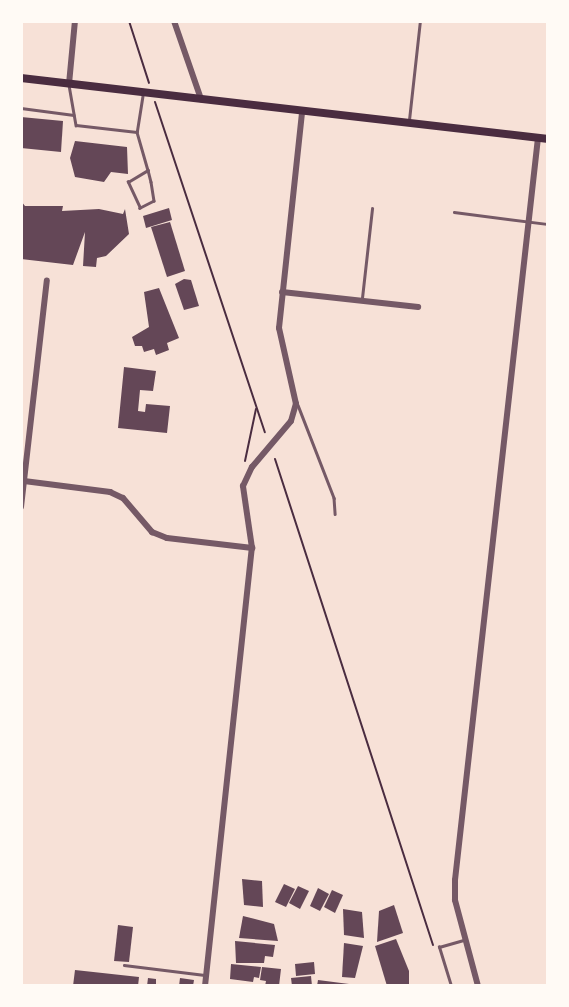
<!DOCTYPE html>
<style>
body{margin:0}
#map{position:relative;width:569px;height:1007px;overflow:hidden;background:#f7e1d7;font-family:"DejaVu Sans",sans-serif}
div>[style]{position:absolute}
.building>*{inset:0;background:#644757}
.path>*{height:2px;margin:-1px;padding:0 1px;transform-origin:1px;border-radius:1px;background:#4a2c40}
.service>*{height:2.5px;margin:-1.25px;padding:0 1.25px;transform-origin:1.25px;border-radius:1.25px;background:#755966}
.minor>*{height:6px;margin:-3px;padding:0 3px;transform-origin:3px;border-radius:3px;background:#755966}
.secondary>*{height:8px;margin:-4px;padding:0 4px;transform-origin:4px;border-radius:4px;background:#4a2c40}
span{translate:-50% -50%;white-space:nowrap;text-align:center;line-height:1.15;-webkit-text-stroke:6px #fffaf5;paint-order:stroke}
.frame{position:absolute;inset:0;border:23px solid #fffaf5;pointer-events:none}
</style>
<div id="map">
<div class="building">
<div style="clip-path:polygon(21px 117px,63px 121px,61px 152px,21px 148px)"></div>
<div style="clip-path:polygon(75px 141px,127px 147px,128px 174px,111px 172px,104px 182px,75px 177px,70px 158px)"></div>
<div style="clip-path:polygon(21px 201px,25px 206px,63px 206px,62px 211px,99px 209px,123px 214px,125px 209px,129px 234px,106px 256px,97px 258px,96px 267px,83px 266px,85px 232px,73px 265px,21px 259px)"></div>
<div style="clip-path:polygon(169px 208px,172px 220px,146px 228px,143px 216px)"></div>
<div style="clip-path:polygon(170px 222px,185px 271px,167px 277px,151px 227px)"></div>
<div style="clip-path:polygon(184px 279px,191px 280px,199px 306px,184px 310px,175px 284px)"></div>
<div style="clip-path:polygon(159px 288px,179px 338px,167px 343px,169px 350px,156px 355px,154px 349px,144px 352px,142px 346px,135px 346px,132px 337px,149px 327px,144px 292px)"></div>
<div style="clip-path:polygon(124px 367px,156px 371px,153px 391px,140px 390px,138px 411px,145px 412px,146px 404px,170px 406px,167px 433px,118px 428px)"></div>
<div style="clip-path:polygon(242px 879px,262px 881px,263px 907px,244px 905px)"></div>
<div style="clip-path:polygon(284px 884px,295px 889px,286px 907px,275px 902px)"></div>
<div style="clip-path:polygon(298px 886px,309px 891px,300px 909px,289px 903px)"></div>
<div style="clip-path:polygon(318px 888px,329px 894px,320px 911px,310px 906px)"></div>
<div style="clip-path:polygon(332px 890px,343px 895px,335px 913px,324px 907px)"></div>
<div style="clip-path:polygon(394px 905px,403px 933px,377px 942px,379px 911px)"></div>
<div style="clip-path:polygon(343px 909px,362px 912px,364px 938px,344px 935px)"></div>
<div style="clip-path:polygon(243px 916px,274px 924px,278px 941px,239px 938px)"></div>
<div style="clip-path:polygon(118px 925px,133px 927px,129px 962px,114px 961px)"></div>
<div style="clip-path:polygon(396px 939px,409px 971px,409px 986px,387px 986px,375px 946px)"></div>
<div style="clip-path:polygon(235px 941px,275px 945px,273px 957px,265px 956px,264px 963px,236px 963px)"></div>
<div style="clip-path:polygon(344px 943px,363px 946px,355px 978px,342px 977px)"></div>
<div style="clip-path:polygon(314px 962px,315px 974px,296px 976px,295px 964px)"></div>
<div style="clip-path:polygon(231px 964px,261px 967px,259px 978px,254px 977px,253px 982px,230px 979px)"></div>
<div style="clip-path:polygon(262px 967px,281px 969px,279px 986px,265px 986px,266px 981px,260px 980px)"></div>
<div style="clip-path:polygon(75px 970px,139px 977px,138px 986px,73px 986px)"></div>
<div style="clip-path:polygon(311px 976px,312px 986px,292px 986px,291px 978px)"></div>
<div style="clip-path:polygon(148px 978px,156px 979px,156px 986px,147px 986px)"></div>
<div style="clip-path:polygon(180px 978px,194px 980px,193px 986px,179px 986px)"></div>
<div style="clip-path:polygon(318px 980px,349px 984px,349px 986px,317px 986px)"></div>
</div>
<div class="path">
<div style="left:129px;top:21px;width:65px;rotate:72.1deg"></div>
<div style="left:155px;top:102px;width:348px;rotate:71.6deg"></div>
<div style="left:275px;top:459px;width:511px;rotate:71.99deg"></div>
<div style="left:245px;top:461px;width:53px;rotate:-78.1deg"></div>
</div>
<div class="service">
<div style="left:69px;top:85px;width:41px;rotate:80.1deg"></div>
<div style="left:76px;top:125px;width:61px;rotate:6.5deg"></div>
<div style="left:143px;top:96px;width:36px;rotate:99deg"></div>
<div style="left:137px;top:132px;width:40px;rotate:74deg"></div>
<div style="left:148px;top:170px;width:12px;rotate:76deg"></div>
<div style="left:151px;top:182px;width:19px;rotate:81deg"></div>
<div style="left:154px;top:201px;width:16px;rotate:153deg"></div>
<div style="left:140px;top:208px;width:29px;rotate:-115deg"></div>
<div style="left:128px;top:182px;width:23px;rotate:-31deg"></div>
<div style="left:21px;top:108px;width:53px;rotate:7.5deg"></div>
<div style="left:409px;top:120px;width:100px;rotate:-83.7deg"></div>
<div style="left:454px;top:212px;width:95px;rotate:7.3deg"></div>
<div style="left:362px;top:298px;width:90px;rotate:-83.6deg"></div>
<div style="left:298px;top:405px;width:100px;rotate:68.8deg"></div>
<div style="left:334px;top:498px;width:16px;rotate:86deg"></div>
<div style="left:124px;top:965px;width:81px;rotate:7.1deg"></div>
<div style="left:451px;top:986px;width:41px;rotate:-107.1deg"></div>
<div style="left:439px;top:947px;width:26px;rotate:-16deg"></div>
</div>
<div class="minor">
<div style="left:174px;top:21px;width:83px;rotate:70.9deg"></div>
<div style="left:69px;top:84px;width:63px;rotate:-84.6deg"></div>
<div style="left:282px;top:292px;width:137px;rotate:6.3deg"></div>
<div style="left:24px;top:481px;width:87px;rotate:7.3deg"></div>
<div style="left:110px;top:492px;width:14px;rotate:25deg"></div>
<div style="left:123px;top:498px;width:45px;rotate:49.5deg"></div>
<div style="left:152px;top:532px;width:16px;rotate:22deg"></div>
<div style="left:167px;top:538px;width:86px;rotate:6.7deg"></div>
<div style="left:21px;top:507px;width:228px;rotate:-83.5deg"></div>
<div style="left:205px;top:986px;width:441px;rotate:-83.9deg"></div>
<div style="left:252px;top:548px;width:63px;rotate:-98.3deg"></div>
<div style="left:243px;top:486px;width:21px;rotate:-65deg"></div>
<div style="left:252px;top:467px;width:60px;rotate:-49.7deg"></div>
<div style="left:291px;top:421px;width:18px;rotate:-74deg"></div>
<div style="left:296px;top:404px;width:78px;rotate:-102.6deg"></div>
<div style="left:279px;top:328px;width:218px;rotate:-83.9deg"></div>
<div style="left:478px;top:986px;width:89px;rotate:-105deg"></div>
<div style="left:455px;top:900px;width:20px;rotate:-90deg"></div>
<div style="left:455px;top:880px;width:747px;rotate:-83.62deg"></div>
</div>
<div class="secondary">
<div style="left:21px;top:78px;width:531px;rotate:6.6deg"></div>
</div>
<div class="frame"></div>
</div>
